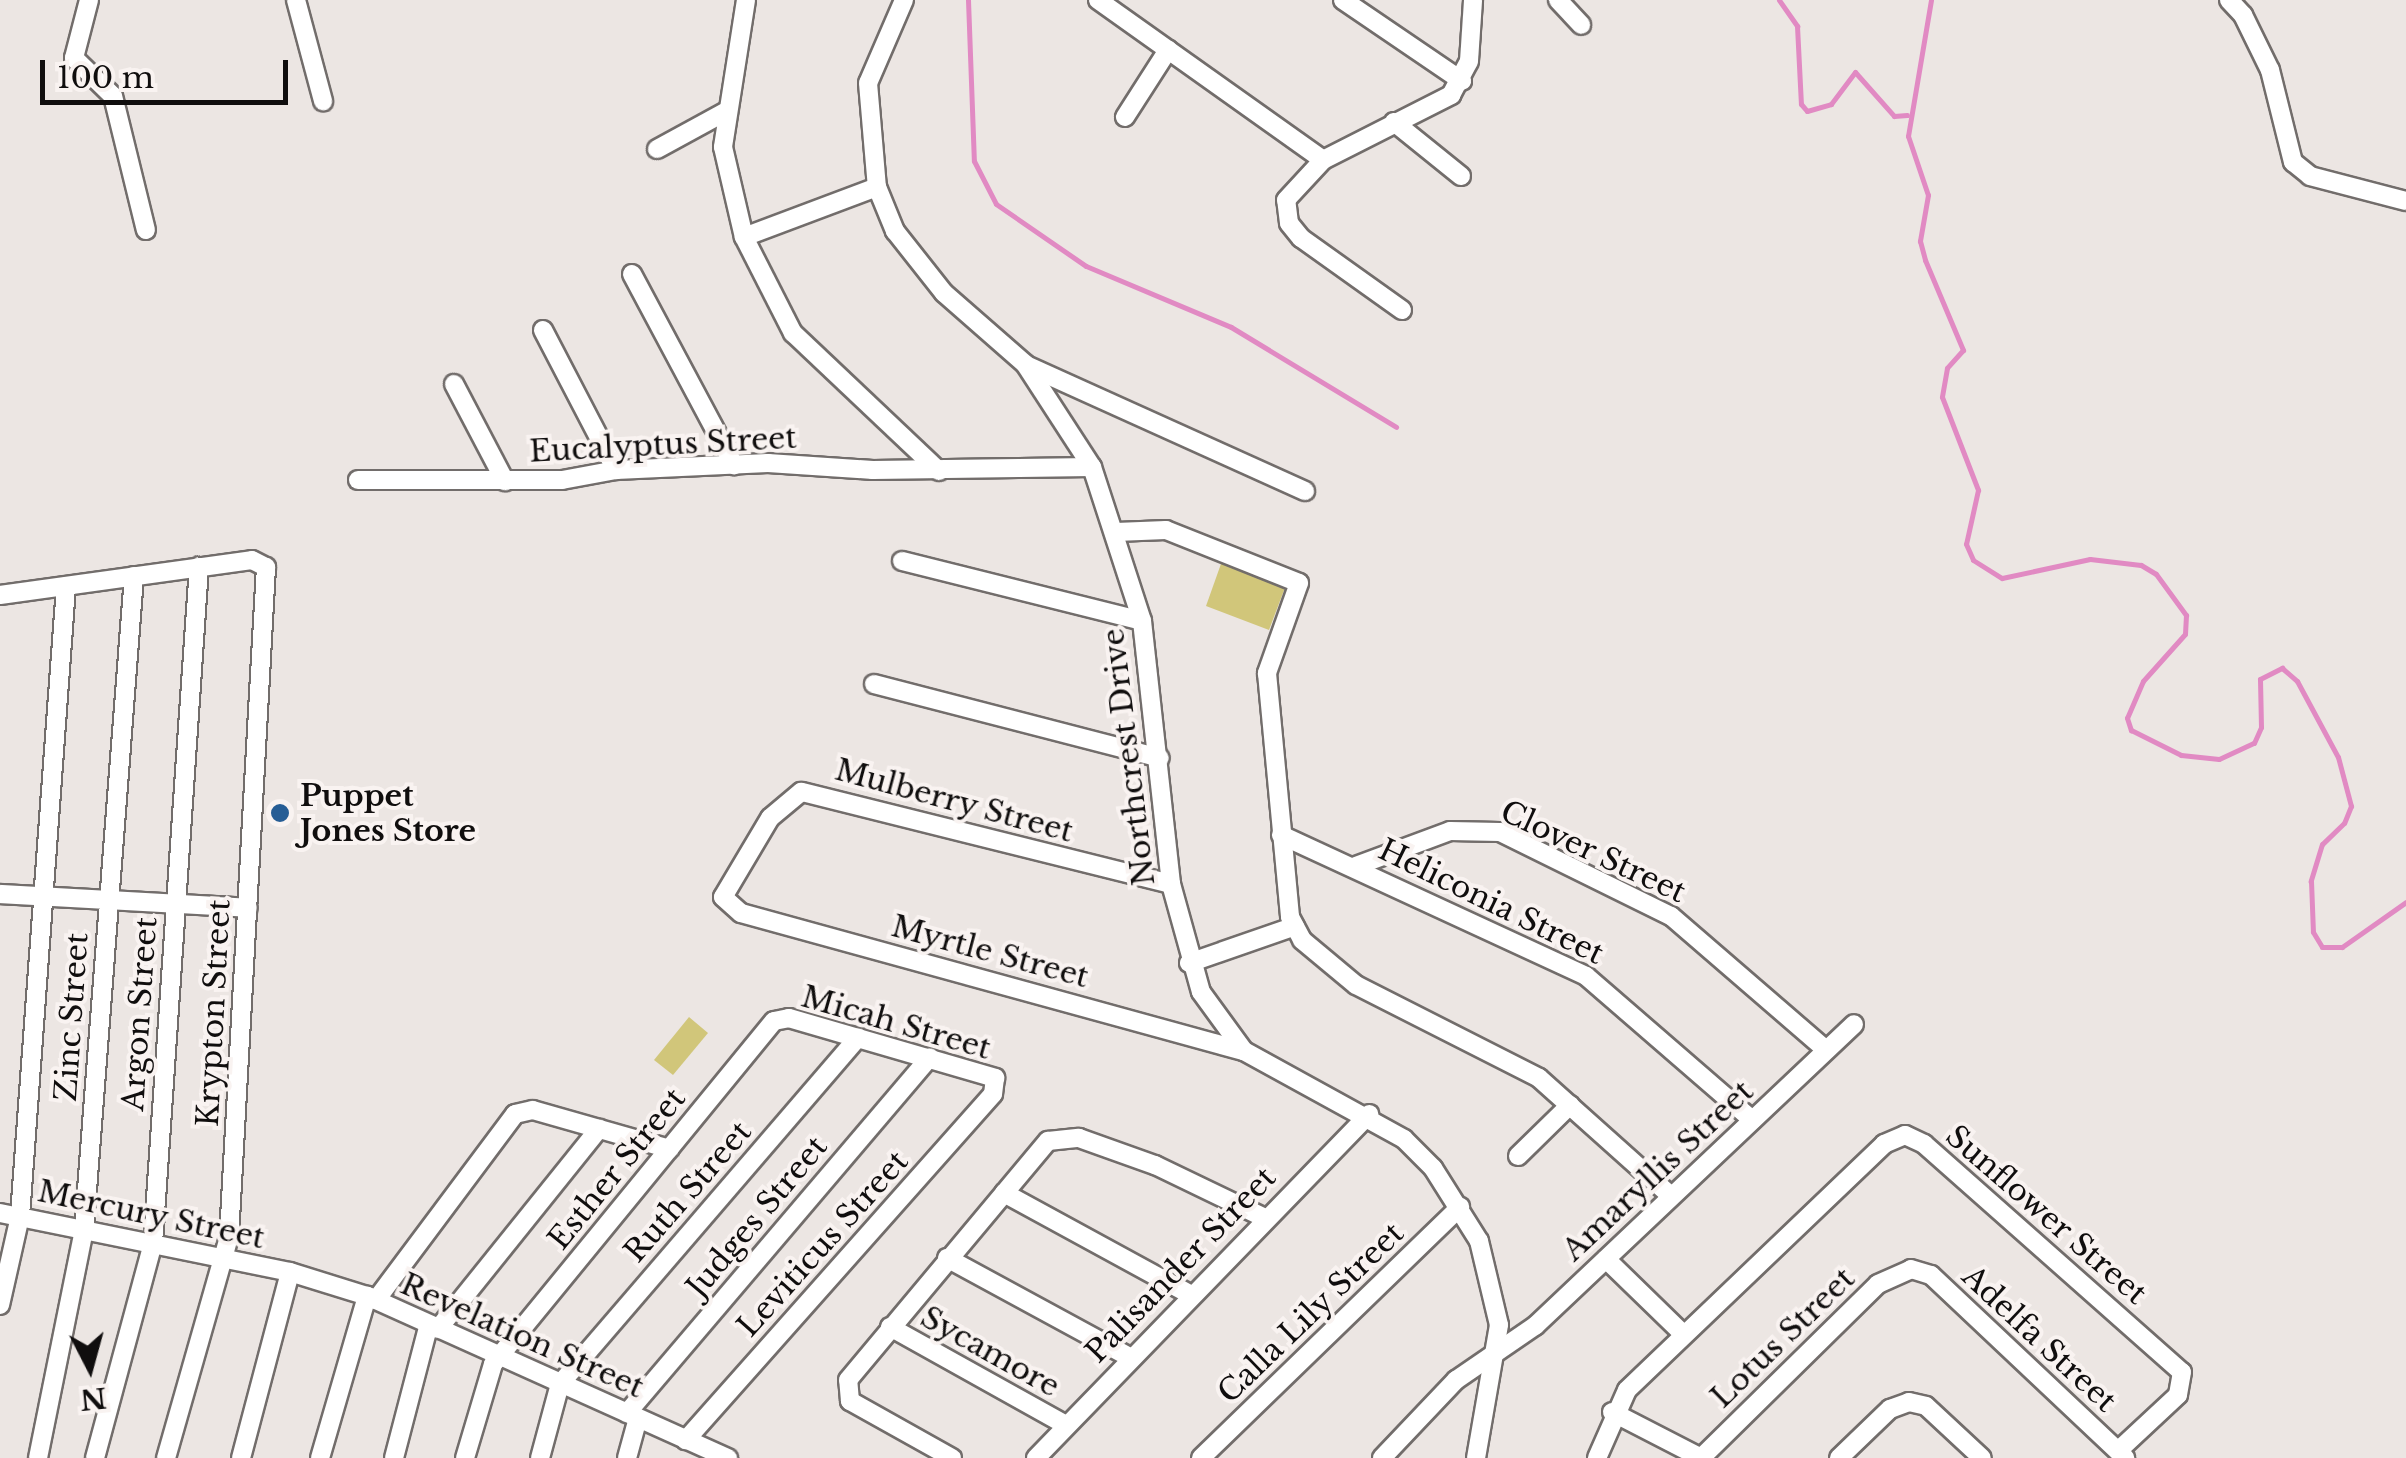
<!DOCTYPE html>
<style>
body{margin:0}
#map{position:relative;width:2406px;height:1458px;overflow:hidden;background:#ece6e3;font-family:"Libre Baskerville",serif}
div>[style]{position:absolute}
.green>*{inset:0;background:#d1c67a}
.stream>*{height:5px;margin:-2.5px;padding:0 2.5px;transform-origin:2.5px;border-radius:2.5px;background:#e18ac3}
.roads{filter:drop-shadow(2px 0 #726d6b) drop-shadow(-2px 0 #726d6b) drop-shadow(0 2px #726d6b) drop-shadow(0 -2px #726d6b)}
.minor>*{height:18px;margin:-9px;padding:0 9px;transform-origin:9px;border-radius:9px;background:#fff}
.dots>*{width:28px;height:28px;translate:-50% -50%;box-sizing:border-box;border:5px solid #f9f3f1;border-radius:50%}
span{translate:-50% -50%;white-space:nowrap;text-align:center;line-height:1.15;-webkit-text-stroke:8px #f9f3f1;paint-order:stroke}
.street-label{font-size:30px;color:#100e0e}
.poi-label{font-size:30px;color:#100e0e;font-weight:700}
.left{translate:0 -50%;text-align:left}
.north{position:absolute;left:40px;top:1318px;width:100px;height:100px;-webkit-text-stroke:8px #f9f3f1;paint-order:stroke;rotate:174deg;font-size:28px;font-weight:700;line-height:40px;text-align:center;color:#100e0e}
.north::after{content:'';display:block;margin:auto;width:35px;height:45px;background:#100e0e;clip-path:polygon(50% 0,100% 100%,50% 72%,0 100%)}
.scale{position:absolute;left:40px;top:60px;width:248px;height:45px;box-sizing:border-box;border:5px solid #100e0e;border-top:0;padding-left:12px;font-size:30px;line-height:35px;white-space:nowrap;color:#100e0e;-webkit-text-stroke:8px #f9f3f1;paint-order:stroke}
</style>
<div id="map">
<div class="green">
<div style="clip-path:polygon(1222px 561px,1286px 585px,1269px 630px,1206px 606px)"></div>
<div style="clip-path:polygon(689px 1017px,708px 1033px,673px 1075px,654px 1060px)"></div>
</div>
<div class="stream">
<div style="left:968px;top:0;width:161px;rotate:87.9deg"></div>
<div style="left:974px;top:161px;width:48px;rotate:62.9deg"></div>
<div style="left:996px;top:204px;width:109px;rotate:34.6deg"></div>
<div style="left:1086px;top:266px;width:157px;rotate:22.8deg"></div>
<div style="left:1231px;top:327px;width:193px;rotate:31.2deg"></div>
<div style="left:1779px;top:0;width:32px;rotate:55deg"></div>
<div style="left:1797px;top:26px;width:78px;rotate:87.1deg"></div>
<div style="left:1801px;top:104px;width:9px;rotate:49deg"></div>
<div style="left:1807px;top:111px;width:25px;rotate:-16deg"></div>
<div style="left:1831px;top:104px;width:40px;rotate:-53deg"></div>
<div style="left:1855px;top:72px;width:59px;rotate:48.4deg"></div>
<div style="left:1894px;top:116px;width:13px;rotate:-4deg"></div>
<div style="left:1931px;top:0;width:138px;rotate:99.6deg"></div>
<div style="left:1908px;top:136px;width:62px;rotate:71.3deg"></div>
<div style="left:1928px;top:195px;width:47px;rotate:99.9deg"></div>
<div style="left:1920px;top:241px;width:20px;rotate:75deg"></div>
<div style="left:1925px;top:260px;width:98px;rotate:67.1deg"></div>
<div style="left:1963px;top:350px;width:24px;rotate:132deg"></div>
<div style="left:1947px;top:368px;width:29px;rotate:100deg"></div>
<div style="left:1942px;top:397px;width:100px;rotate:68.8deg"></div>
<div style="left:1978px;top:490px;width:55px;rotate:102.5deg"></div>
<div style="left:1966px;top:544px;width:17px;rotate:66deg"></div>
<div style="left:1973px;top:560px;width:34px;rotate:32deg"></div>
<div style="left:2002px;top:578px;width:90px;rotate:-12.2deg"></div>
<div style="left:2090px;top:559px;width:51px;rotate:6.7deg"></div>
<div style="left:2141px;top:565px;width:17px;rotate:31deg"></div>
<div style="left:2156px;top:574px;width:51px;rotate:53.8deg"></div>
<div style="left:2186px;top:615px;width:19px;rotate:93deg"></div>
<div style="left:2185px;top:634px;width:63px;rotate:131.8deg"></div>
<div style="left:2143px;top:681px;width:40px;rotate:113.4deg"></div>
<div style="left:2127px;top:718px;width:13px;rotate:72deg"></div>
<div style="left:2131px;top:730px;width:56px;rotate:26.6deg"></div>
<div style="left:2181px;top:755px;width:38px;rotate:6deg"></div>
<div style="left:2219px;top:759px;width:38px;rotate:-25deg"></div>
<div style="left:2254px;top:743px;width:17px;rotate:-66deg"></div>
<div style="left:2261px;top:727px;width:48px;rotate:-91.2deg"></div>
<div style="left:2260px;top:679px;width:25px;rotate:-27deg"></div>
<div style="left:2282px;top:668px;width:20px;rotate:41deg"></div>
<div style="left:2297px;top:681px;width:86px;rotate:61.7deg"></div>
<div style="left:2338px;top:757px;width:51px;rotate:75.1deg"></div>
<div style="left:2351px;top:806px;width:18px;rotate:112deg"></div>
<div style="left:2344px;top:823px;width:30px;rotate:136deg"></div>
<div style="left:2322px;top:844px;width:39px;rotate:107deg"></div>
<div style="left:2311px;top:881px;width:51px;rotate:87.8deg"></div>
<div style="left:2313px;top:932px;width:17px;rotate:59deg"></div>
<div style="left:2322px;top:947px;width:20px"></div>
<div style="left:2342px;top:947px;width:78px;rotate:-35.1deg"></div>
</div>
<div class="roads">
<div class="minor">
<div style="left:89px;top:0;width:60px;rotate:104.5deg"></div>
<div style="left:74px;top:58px;width:54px;rotate:44.3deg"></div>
<div style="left:113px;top:96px;width:138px;rotate:76.2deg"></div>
<div style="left:296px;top:0;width:105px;rotate:75deg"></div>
<div style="left:746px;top:0;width:149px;rotate:98.9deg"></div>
<div style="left:723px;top:147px;width:92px;rotate:76.9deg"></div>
<div style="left:744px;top:237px;width:108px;rotate:63deg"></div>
<div style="left:793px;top:333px;width:201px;rotate:43.4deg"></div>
<div style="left:904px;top:0;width:90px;rotate:113.4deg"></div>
<div style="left:868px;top:83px;width:104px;rotate:85.1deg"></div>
<div style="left:877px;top:187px;width:48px;rotate:67.8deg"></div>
<div style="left:895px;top:231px;width:79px;rotate:51.7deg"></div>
<div style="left:944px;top:293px;width:108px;rotate:41.2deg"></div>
<div style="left:1025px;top:364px;width:123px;rotate:57deg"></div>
<div style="left:1092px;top:467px;width:162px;rotate:72deg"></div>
<div style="left:1142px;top:621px;width:265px;rotate:83.7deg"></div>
<div style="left:1171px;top:884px;width:112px;rotate:74.5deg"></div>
<div style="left:1201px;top:992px;width:73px;rotate:53.9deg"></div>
<div style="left:1244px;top:1051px;width:183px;rotate:28.8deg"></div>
<div style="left:1404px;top:1139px;width:41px;rotate:45deg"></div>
<div style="left:1433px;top:1168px;width:86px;rotate:57.8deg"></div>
<div style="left:1479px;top:1241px;width:86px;rotate:76.6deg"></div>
<div style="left:1499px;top:1325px;width:135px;rotate:99.8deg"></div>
<div style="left:1098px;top:0;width:276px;rotate:35.4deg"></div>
<div style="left:1343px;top:0;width:144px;rotate:34.2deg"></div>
<div style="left:1558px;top:0;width:34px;rotate:47deg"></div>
<div style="left:2229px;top:0;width:21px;rotate:47deg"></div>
<div style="left:2243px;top:15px;width:61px;rotate:63.9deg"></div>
<div style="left:2270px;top:70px;width:95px;rotate:76deg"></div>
<div style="left:2293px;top:162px;width:22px;rotate:39deg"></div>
<div style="left:2310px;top:176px;width:99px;rotate:14.6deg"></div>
<div style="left:1125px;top:117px;width:80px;rotate:-57.3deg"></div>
<div style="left:1394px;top:122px;width:86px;rotate:38.9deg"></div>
<div style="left:657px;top:149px;width:77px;rotate:-28.6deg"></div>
<div style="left:744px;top:237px;width:142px;rotate:-20.6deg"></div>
<div style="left:632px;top:274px;width:217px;rotate:61.9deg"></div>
<div style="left:1402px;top:310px;width:124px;rotate:-144.5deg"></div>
<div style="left:1301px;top:238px;width:19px;rotate:-129deg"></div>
<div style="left:1289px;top:223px;width:23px;rotate:-97deg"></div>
<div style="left:1286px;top:200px;width:54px;rotate:-47.2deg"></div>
<div style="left:1323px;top:160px;width:144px;rotate:-26.9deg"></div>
<div style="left:1451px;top:95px;width:38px;rotate:-62deg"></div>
<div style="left:1469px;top:61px;width:61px;rotate:-86.2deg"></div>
<div style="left:543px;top:330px;width:158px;rotate:62.5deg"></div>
<div style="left:1028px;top:366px;width:304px;rotate:24.3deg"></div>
<div style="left:454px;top:384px;width:110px;rotate:62.3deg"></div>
<div style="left:358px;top:480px;width:204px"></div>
<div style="left:562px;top:480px;width:55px;rotate:-10.5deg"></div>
<div style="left:616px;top:470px;width:152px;rotate:-2.6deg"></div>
<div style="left:768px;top:463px;width:105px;rotate:3.8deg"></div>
<div style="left:873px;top:470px;width:219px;rotate:-0.8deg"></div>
<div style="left:1116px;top:532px;width:50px;rotate:-2.3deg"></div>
<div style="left:1166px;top:530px;width:143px;rotate:21.7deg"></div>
<div style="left:1299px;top:583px;width:96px;rotate:109.6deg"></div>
<div style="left:1267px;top:673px;width:245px;rotate:84.6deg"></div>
<div style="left:1290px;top:917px;width:26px;rotate:62deg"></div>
<div style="left:1302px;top:940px;width:70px;rotate:39.8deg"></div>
<div style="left:1356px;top:985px;width:205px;rotate:26.9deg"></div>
<div style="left:1539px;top:1078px;width:177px;rotate:41.8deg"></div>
<div style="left:902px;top:561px;width:247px;rotate:14deg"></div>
<div style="left:0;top:595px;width:254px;rotate:-7.9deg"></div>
<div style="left:252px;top:560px;width:16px;rotate:27deg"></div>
<div style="left:266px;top:567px;width:671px;rotate:93.16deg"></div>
<div style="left:229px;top:1237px;width:230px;rotate:105.9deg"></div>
<div style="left:874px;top:684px;width:295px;rotate:14.5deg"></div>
<div style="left:1281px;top:835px;width:336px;rotate:24.8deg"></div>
<div style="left:1586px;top:976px;width:220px;rotate:40.9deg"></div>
<div style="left:1356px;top:866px;width:100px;rotate:-20.4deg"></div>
<div style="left:1450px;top:831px;width:50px;rotate:1.1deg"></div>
<div style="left:1500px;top:832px;width:191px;rotate:26.2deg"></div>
<div style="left:1671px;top:916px;width:205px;rotate:40.8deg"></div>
<div style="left:1171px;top:884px;width:381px;rotate:-166deg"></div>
<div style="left:801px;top:792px;width:40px;rotate:140deg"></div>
<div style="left:770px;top:818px;width:92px;rotate:120.7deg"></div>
<div style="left:723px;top:897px;width:24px;rotate:42deg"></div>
<div style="left:741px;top:913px;width:521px;rotate:15.37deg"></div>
<div style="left:0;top:894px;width:248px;rotate:3.2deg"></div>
<div style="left:1189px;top:963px;width:112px;rotate:-19.2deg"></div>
<div style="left:1518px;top:1156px;width:73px;rotate:-44.4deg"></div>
<div style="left:1004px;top:1193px;width:211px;rotate:28.6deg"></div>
<div style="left:0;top:1213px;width:296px;rotate:11.5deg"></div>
<div style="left:290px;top:1272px;width:81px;rotate:17.3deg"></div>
<div style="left:367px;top:1296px;width:396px;rotate:24.2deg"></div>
<div style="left:947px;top:1258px;width:209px;rotate:28.5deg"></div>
<div style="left:1606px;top:1259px;width:106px;rotate:44.2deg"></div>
<div style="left:376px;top:1300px;width:232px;rotate:-53.2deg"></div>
<div style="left:515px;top:1114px;width:18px;rotate:-13deg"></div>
<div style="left:533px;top:1110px;width:142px;rotate:15.9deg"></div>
<div style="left:0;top:1305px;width:91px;rotate:-77.3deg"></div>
<div style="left:20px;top:1216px;width:631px;rotate:-85.82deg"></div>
<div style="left:890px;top:1327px;width:199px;rotate:29.1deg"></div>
<div style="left:438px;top:1329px;width:257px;rotate:-51.2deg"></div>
<div style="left:1612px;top:1412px;width:100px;rotate:27.3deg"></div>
<div style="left:627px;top:1413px;width:467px;rotate:-49.6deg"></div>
<div style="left:38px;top:1458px;width:234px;rotate:-78.6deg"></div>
<div style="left:84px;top:1229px;width:655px;rotate:-85.62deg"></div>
<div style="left:95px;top:1458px;width:223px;rotate:-74.9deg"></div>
<div style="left:153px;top:1243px;width:678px;rotate:-86.11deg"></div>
<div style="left:241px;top:1458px;width:192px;rotate:-75.2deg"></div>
<div style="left:320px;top:1458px;width:169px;rotate:-73.8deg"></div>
<div style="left:394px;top:1458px;width:138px;rotate:-75.4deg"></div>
<div style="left:465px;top:1458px;width:98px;rotate:-73.4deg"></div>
<div style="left:493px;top:1364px;width:443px;rotate:-50.7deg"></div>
<div style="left:774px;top:1021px;width:15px;rotate:-11deg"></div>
<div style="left:789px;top:1018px;width:215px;rotate:16.2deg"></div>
<div style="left:995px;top:1078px;width:16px;rotate:97deg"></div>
<div style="left:993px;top:1094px;width:463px;rotate:131.6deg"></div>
<div style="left:540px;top:1458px;width:77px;rotate:-74.9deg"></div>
<div style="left:560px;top:1384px;width:457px;rotate:-49.3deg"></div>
<div style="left:627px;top:1458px;width:41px;rotate:-74.6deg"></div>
<div style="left:952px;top:1458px;width:117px;rotate:-150.8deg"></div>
<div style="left:850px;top:1401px;width:21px;rotate:-95deg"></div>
<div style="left:848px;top:1380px;width:312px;rotate:-50.1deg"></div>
<div style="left:1048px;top:1141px;width:31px;rotate:-6deg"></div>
<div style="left:1079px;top:1138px;width:81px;rotate:19.6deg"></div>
<div style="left:1155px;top:1165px;width:120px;rotate:25.7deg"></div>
<div style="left:1036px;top:1458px;width:479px;rotate:-45.9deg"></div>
<div style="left:1201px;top:1458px;width:361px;rotate:-44.1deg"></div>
<div style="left:1382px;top:1458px;width:108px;rotate:-46.5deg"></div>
<div style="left:1456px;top:1380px;width:96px;rotate:-34.4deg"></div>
<div style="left:1535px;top:1326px;width:439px;rotate:-43.4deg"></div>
<div style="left:1597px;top:1458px;width:74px;rotate:-66.2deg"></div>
<div style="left:1627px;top:1390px;width:356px;rotate:-43.7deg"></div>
<div style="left:1884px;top:1144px;width:23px;rotate:-23deg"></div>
<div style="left:1905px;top:1135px;width:21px;rotate:25deg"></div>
<div style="left:1924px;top:1144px;width:344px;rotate:41.5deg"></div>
<div style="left:2182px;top:1372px;width:23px;rotate:100deg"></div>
<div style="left:2178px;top:1395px;width:82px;rotate:137deg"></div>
<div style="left:1701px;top:1458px;width:248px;rotate:-44.5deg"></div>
<div style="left:1878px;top:1284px;width:36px;rotate:-24deg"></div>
<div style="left:1911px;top:1269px;width:21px;rotate:17deg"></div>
<div style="left:1931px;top:1275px;width:267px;rotate:43.3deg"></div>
<div style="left:1839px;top:1458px;width:71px;rotate:-43.9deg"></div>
<div style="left:1890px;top:1409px;width:20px;rotate:-20deg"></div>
<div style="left:1909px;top:1402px;width:17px;rotate:13deg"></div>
<div style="left:1926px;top:1406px;width:76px;rotate:42.9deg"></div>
</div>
</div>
<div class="dots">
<div style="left:280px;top:813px;background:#265d95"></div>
</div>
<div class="street-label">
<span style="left:663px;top:445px;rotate:-3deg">Eucalyptus Street</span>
<span style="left:1129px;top:757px;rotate:-97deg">Northcrest Drive</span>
<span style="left:954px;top:801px;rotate:15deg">Mulberry Street</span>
<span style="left:1593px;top:852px;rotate:25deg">Clover Street</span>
<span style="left:1491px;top:902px;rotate:26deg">Heliconia Street</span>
<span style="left:990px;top:952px;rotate:15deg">Myrtle Street</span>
<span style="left:214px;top:1013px;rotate:-87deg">Krypton Street</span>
<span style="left:140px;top:1014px;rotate:-86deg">Argon Street</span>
<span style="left:72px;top:1017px;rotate:-86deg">Zinc Street</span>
<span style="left:896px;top:1023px;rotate:16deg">Micah Street</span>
<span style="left:617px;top:1169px;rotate:-51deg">Esther Street</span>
<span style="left:1658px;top:1171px;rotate:-43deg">Amaryllis Street</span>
<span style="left:688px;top:1192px;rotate:-49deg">Ruth Street</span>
<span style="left:151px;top:1215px;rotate:12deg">Mercury Street</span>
<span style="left:2046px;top:1215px;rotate:41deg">Sunflower Street</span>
<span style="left:757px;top:1217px;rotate:-50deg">Judges Street</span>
<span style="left:823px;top:1244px;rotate:-48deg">Leviticus Street</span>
<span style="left:1181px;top:1265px;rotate:-46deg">Palisander Street</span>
<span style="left:1311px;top:1313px;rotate:-44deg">Calla Lily Street</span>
<span style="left:522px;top:1336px;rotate:24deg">Revelation Street</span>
<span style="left:1783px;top:1338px;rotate:-44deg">Lotus Street</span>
<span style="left:2039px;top:1339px;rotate:43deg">Adelfa Street</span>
<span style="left:990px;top:1352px;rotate:29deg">Sycamore</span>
</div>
<div class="poi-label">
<span class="left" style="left:300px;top:813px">Puppet<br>Jones Store</span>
</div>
<div class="north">N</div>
<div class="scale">100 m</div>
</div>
